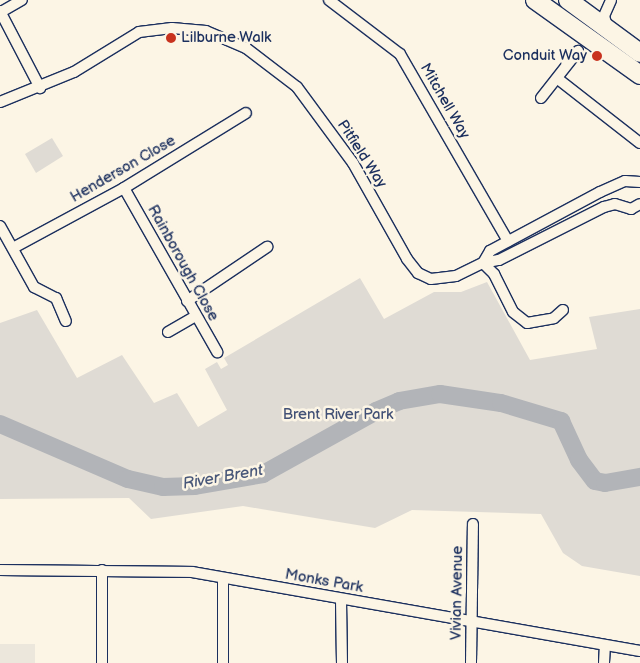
<!DOCTYPE html>
<style>
body{margin:0}
#map{position:relative;width:640px;height:663px;overflow:hidden;background:#fcf5e5;font-family:"Balsamiq Sans",sans-serif}
div>[style]{position:absolute}
.built>*{inset:0;background:#ece7dc}
.green>*{inset:0;background:#dfdbd4}
.river>*{height:18px;margin:-9px;padding:0 9px;transform-origin:9px;border-radius:9px;background:#b2b4b8}
.roads{filter:drop-shadow(1px 0 #1b2f5e) drop-shadow(-1px 0 #1b2f5e) drop-shadow(0 1px #1b2f5e) drop-shadow(0 -1px #1b2f5e)}
.minor>*{height:10px;margin:-5px;padding:0 5px;transform-origin:5px;border-radius:5px;background:#fcf5e5}
.trunk>*{height:18px;margin:-9px;padding:0 9px;transform-origin:9px;border-radius:9px;background:#fcf5e5}
.dots>*{width:14px;height:14px;translate:-50% -50%;box-sizing:border-box;border:2px solid #fcf5e5;border-radius:50%}
span{translate:-50% -50%;white-space:nowrap;text-align:center;line-height:1.15;-webkit-text-stroke:5px #fcf5e5;paint-order:stroke}
.poi-label{font-size:15px;color:#1b2f5e}
.left{translate:0 -50%;text-align:left}
.right{translate:-100% -50%;text-align:right}
.street-label{font-size:15px;color:#1b2f5e}
.park-label{font-size:15px;color:#425176}
.water-label{font-size:16px;color:#485779;font-style:italic}
</style>
<div id="map">
<div class="built">
<div style="clip-path:polygon(0 644px,35px 644px,35px 663px,0 663px)"></div>
</div>
<div class="green">
<div style="clip-path:polygon(52px 138px,63px 156px,36px 173px,25px 154px)"></div>
<div style="clip-path:polygon(360px 278px,384px 319px,434px 292px,461px 292px,487px 282px,530px 360px,597px 349px,589px 317px,640px 309px,640px 576px,582px 566px,563px 553px,541px 514px,412px 510px,375px 528px,243px 506px,151px 519px,129px 498px,0 499px,0 323px,37px 310px,77px 378px,122px 355px,154px 403px,177px 393px,198px 427px,227px 410px,205px 369px,217px 362px,221px 369px,228px 365px,224px 358px)"></div>
</div>
<div class="river">
<div style="left:0;top:424px;width:139px;rotate:23.3deg"></div>
<div style="left:128px;top:479px;width:36px;rotate:13deg"></div>
<div style="left:163px;top:487px;width:32px;rotate:-2deg"></div>
<div style="left:195px;top:486px;width:69px;rotate:-10deg"></div>
<div style="left:263px;top:474px;width:129px;rotate:-29.1deg"></div>
<div style="left:376px;top:411px;width:25px;rotate:-23deg"></div>
<div style="left:399px;top:401px;width:42px;rotate:-9.7deg"></div>
<div style="left:440px;top:394px;width:62px;rotate:8.4deg"></div>
<div style="left:501px;top:403px;width:63px;rotate:16.7deg"></div>
<div style="left:561px;top:421px;width:43px;rotate:65.2deg"></div>
<div style="left:579px;top:460px;width:26px;rotate:53deg"></div>
<div style="left:595px;top:481px;width:10px;rotate:11deg"></div>
<div style="left:605px;top:483px;width:36px;rotate:-10deg"></div>
</div>
<div class="roads">
<div class="minor">
<div style="left:329px;top:0;width:89px;rotate:37.3deg"></div>
<div style="left:400px;top:54px;width:216px;rotate:60deg"></div>
<div style="left:0;top:11px;width:87px;rotate:62.5deg"></div>
<div style="left:1px;top:12px;width:24px;rotate:-30deg"></div>
<div style="left:607px;top:26px;width:10px;rotate:-107deg"></div>
<div style="left:604px;top:16px;width:17px;rotate:-66deg"></div>
<div style="left:558px;top:79px;width:104px;rotate:38deg"></div>
<div style="left:541px;top:98px;width:60px;rotate:-51.8deg"></div>
<div style="left:0;top:102px;width:80px;rotate:-22.1deg"></div>
<div style="left:74px;top:72px;width:76px;rotate:-31.6deg"></div>
<div style="left:139px;top:32px;width:33px;rotate:-7deg"></div>
<div style="left:172px;top:28px;width:34px;rotate:5deg"></div>
<div style="left:206px;top:31px;width:43px;rotate:23deg"></div>
<div style="left:246px;top:48px;width:64px;rotate:37.4deg"></div>
<div style="left:297px;top:87px;width:94px;rotate:53.6deg"></div>
<div style="left:353px;top:163px;width:110px;rotate:60.6deg"></div>
<div style="left:407px;top:259px;width:18px;rotate:52deg"></div>
<div style="left:418px;top:273px;width:14px;rotate:25deg"></div>
<div style="left:431px;top:279px;width:25px;rotate:-7deg"></div>
<div style="left:456px;top:276px;width:30px;rotate:-26deg"></div>
<div style="left:483px;top:263px;width:14px;rotate:-60deg"></div>
<div style="left:490px;top:251px;width:125px;rotate:-28.2deg"></div>
<div style="left:600px;top:192px;width:27px;rotate:-24deg"></div>
<div style="left:625px;top:181px;width:15px;rotate:4deg"></div>
<div style="left:124px;top:188px;width:189px;rotate:60.4deg"></div>
<div style="left:0;top:226px;width:70px;rotate:60.9deg"></div>
<div style="left:34px;top:287px;width:25px;rotate:27deg"></div>
<div style="left:56px;top:298px;width:25px;rotate:67deg"></div>
<div style="left:13px;top:248px;width:126px;rotate:-28.4deg"></div>
<div style="left:124px;top:188px;width:143px;rotate:-31.6deg"></div>
<div style="left:483px;top:263px;width:16px;rotate:-11deg"></div>
<div style="left:499px;top:260px;width:118px;rotate:-26.8deg"></div>
<div style="left:604px;top:207px;width:11px;rotate:-15deg"></div>
<div style="left:615px;top:204px;width:17px;rotate:17deg"></div>
<div style="left:631px;top:209px;width:10px;rotate:-29deg"></div>
<div style="left:483px;top:263px;width:16px;rotate:45deg"></div>
<div style="left:494px;top:274px;width:42px;rotate:63.4deg"></div>
<div style="left:513px;top:312px;width:18px;rotate:38deg"></div>
<div style="left:527px;top:323px;width:27px;rotate:-10deg"></div>
<div style="left:554px;top:318px;width:12px;rotate:-42deg"></div>
<div style="left:187px;top:301px;width:97px;rotate:-34deg"></div>
<div style="left:168px;top:332px;width:32px;rotate:-30deg"></div>
<div style="left:0;top:570px;width:192px;rotate:0.6deg"></div>
<div style="left:192px;top:572px;width:455px;rotate:10deg"></div>
<div style="left:102px;top:570px;width:93px;rotate:90deg"></div>
<div style="left:341px;top:600px;width:63px;rotate:89.1deg"></div>
<div style="left:223px;top:663px;width:85px;rotate:-90deg"></div>
<div style="left:471px;top:663px;width:139px;rotate:-89.2deg"></div>
<div style="left:604px;top:663px;width:18px;rotate:-87deg"></div>
</div>
<div class="trunk">
<div style="left:535px;top:0;width:129px;rotate:35.5deg"></div>
<div style="left:568px;top:0;width:89px;rotate:36.4deg"></div>
</div>
</div>
<div class="dots">
<div style="left:171px;top:38px;background:#c8321e"></div>
<div style="left:597px;top:56px;background:#c8321e"></div>
</div>
<div class="poi-label">
<span class="left" style="left:181px;top:38px">Lilburne Walk</span>
<span class="right" style="left:587px;top:56px">Conduit Way</span>
</div>
<div class="street-label">
<span style="left:445px;top:101px;rotate:60deg">Mitchell Way</span>
<span style="left:362px;top:154px;rotate:57deg">Pitfield Way</span>
<span style="left:123px;top:169px;rotate:-30deg">Henderson Close</span>
<span style="left:183px;top:263px;rotate:61deg">Rainborough Close</span>
<span style="left:324px;top:581px;rotate:10deg">Monks Park</span>
<span style="left:457px;top:593px;rotate:-89deg">Vivian Avenue</span>
</div>
<div class="park-label">
<span style="left:338px;top:415px">Brent River Park</span>
</div>
<div class="water-label">
<span style="left:223px;top:478px;rotate:-10deg">River Brent</span>
</div>
</div>
